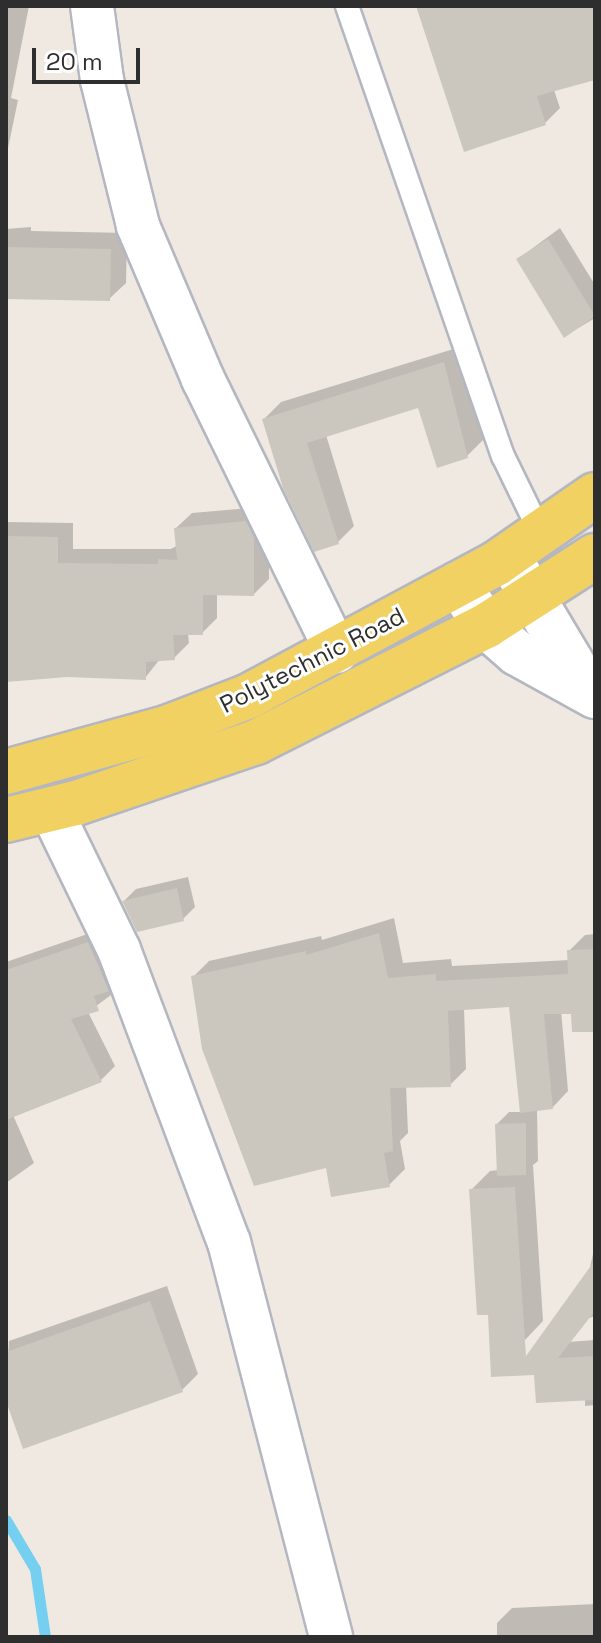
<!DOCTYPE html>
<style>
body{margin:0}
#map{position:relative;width:601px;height:1643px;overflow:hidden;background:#efe9e1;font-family:"Space Grotesk",sans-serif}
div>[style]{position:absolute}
.shadow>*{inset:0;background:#0003}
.stream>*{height:11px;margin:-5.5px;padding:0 5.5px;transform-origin:5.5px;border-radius:5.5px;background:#75cff0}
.building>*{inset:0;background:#cbc7bf}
.roads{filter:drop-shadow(2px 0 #b4b7c1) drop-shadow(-2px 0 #b4b7c1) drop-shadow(0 2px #b4b7c1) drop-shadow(0 -2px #b4b7c1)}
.lane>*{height:22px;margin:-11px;padding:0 11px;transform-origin:11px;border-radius:11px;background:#fff}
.street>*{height:42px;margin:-21px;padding:0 21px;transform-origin:21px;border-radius:21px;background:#fff}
.secondary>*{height:44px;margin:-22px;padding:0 22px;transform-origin:22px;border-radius:22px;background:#fff}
.primary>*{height:44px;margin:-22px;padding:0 22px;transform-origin:22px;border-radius:22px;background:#f2d163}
span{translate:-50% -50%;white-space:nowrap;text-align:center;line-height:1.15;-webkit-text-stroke:6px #fff;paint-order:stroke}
.street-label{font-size:24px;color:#2e2e2e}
.frame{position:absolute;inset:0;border:8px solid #2e2e2e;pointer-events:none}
.scale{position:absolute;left:32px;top:48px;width:108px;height:36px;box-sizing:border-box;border:4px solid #2e2e2e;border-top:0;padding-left:10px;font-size:24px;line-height:28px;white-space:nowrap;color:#2e2e2e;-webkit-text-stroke:6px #fff;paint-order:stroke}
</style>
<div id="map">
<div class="shadow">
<div style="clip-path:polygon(6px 6px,29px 6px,11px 98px,18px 100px,6px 158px)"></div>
<div style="clip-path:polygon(419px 6px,595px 6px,595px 78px,554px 90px,560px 108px,545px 123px)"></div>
<div style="clip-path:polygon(31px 227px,31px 231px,127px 233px,126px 283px,109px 299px,6px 297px,6px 229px)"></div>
<div style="clip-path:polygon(560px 228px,595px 285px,595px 318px,565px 336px,518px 259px)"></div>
<div style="clip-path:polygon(460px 347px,484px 439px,467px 456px,420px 406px,326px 435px,354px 526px,338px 542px,264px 419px,281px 402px)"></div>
<div style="clip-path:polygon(261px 507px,269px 522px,269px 579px,254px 594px,217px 593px,217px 618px,202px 633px,188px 633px,189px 643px,174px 658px,160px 659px,145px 678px,67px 675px,6px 680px,6px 522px,73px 523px,73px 549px,171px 549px,178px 545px,176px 528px,192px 513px)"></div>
<div style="clip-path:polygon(188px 877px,195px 907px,183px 919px,124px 901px,136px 889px)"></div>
<div style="clip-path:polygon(394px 918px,403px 963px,451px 959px,452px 966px,570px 960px,569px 951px,585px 935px,595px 934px,595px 1007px,561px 1010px,568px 1091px,553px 1107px,537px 1109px,538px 1161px,533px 1165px,543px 1321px,524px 1341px,490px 1313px,471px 1190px,490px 1171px,499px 1170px,497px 1124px,509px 1112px,522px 1112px,510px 1005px,464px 1008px,466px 1069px,450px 1085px,406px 1085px,408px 1133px,400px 1141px,405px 1169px,389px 1185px,327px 1165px,193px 977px,209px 961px,321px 936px,322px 940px)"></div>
<div style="clip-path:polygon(102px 929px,122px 976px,109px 988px,111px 995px,88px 1012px,115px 1066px,101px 1080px,13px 1115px,34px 1163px,6px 1183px,6px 962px)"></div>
<div style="clip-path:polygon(595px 1245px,595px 1316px,544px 1334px,589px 1272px)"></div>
<div style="clip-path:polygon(167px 1286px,198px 1374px,182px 1390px,6px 1395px,9px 1341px)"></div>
<div style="clip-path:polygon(595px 1340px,595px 1405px,585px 1406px,585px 1399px,538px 1401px,553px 1343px)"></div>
<div style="clip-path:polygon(595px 1604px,595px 1637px,497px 1637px,497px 1623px,512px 1608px)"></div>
</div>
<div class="stream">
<div style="left:6px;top:1520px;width:57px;rotate:59.4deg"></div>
<div style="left:35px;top:1569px;width:69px;rotate:81.6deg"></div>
</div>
<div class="building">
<div style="clip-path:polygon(416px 6px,595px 6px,595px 80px,537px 96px,546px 125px,464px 152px)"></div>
<div style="clip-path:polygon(548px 239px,595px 316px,564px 338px,516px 259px)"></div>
<div style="clip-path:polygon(6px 247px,111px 249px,110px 301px,6px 299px)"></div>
<div style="clip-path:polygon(444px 362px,468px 458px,437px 468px,418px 408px,307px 443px,339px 544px,314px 552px,283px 488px,262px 419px)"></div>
<div style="clip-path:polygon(246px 521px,254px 538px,254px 596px,203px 595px,203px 635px,173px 635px,175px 660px,146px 662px,146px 680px,67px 677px,6px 682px,6px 536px,58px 537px,58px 563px,158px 564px,158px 559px,177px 560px,174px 528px)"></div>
<div style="clip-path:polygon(177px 888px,184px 921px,137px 932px,122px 901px)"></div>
<div style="clip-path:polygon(379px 933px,388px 978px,436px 974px,436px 981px,568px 974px,567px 950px,595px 949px,595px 1032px,572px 1032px,571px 1014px,544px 1014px,553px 1109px,520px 1113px,509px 1007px,448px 1011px,451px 1087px,390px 1088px,393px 1151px,384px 1153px,390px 1187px,331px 1197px,326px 1168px,254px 1186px,202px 1049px,191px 976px,306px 951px,306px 955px)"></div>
<div style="clip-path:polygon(88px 942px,109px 991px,94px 996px,99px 1011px,71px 1019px,102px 1082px,6px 1120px,6px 970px)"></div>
<div style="clip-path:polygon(526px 1123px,526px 1175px,497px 1176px,495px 1124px)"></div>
<div style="clip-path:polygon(515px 1187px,526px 1356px,595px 1260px,595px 1311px,558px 1358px,595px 1356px,595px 1400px,536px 1403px,534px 1375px,491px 1377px,488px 1315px,477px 1315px,469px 1189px)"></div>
<div style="clip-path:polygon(150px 1301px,183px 1392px,23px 1449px,6px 1401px,6px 1352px)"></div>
</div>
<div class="roads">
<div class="lane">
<div style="left:347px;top:6px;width:476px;rotate:70.9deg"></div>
<div style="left:503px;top:456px;width:87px;rotate:64deg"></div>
</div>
<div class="street">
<div style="left:92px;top:6px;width:75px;rotate:82.3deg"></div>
<div style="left:102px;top:80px;width:150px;rotate:76.1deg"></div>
<div style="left:138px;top:226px;width:166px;rotate:67deg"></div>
<div style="left:203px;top:379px;width:304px;rotate:63.9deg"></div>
<div style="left:51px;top:810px;width:156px;rotate:64.1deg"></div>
<div style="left:119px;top:950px;width:312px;rotate:69.4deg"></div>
<div style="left:229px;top:1242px;width:408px;rotate:75.5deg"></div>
</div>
<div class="secondary">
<div style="left:508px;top:556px;width:156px;rotate:59.2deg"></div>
<div style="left:458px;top:584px;width:50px;rotate:56.3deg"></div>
<div style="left:486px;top:626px;width:41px;rotate:41.1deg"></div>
<div style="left:517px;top:653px;width:89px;rotate:28.9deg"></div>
</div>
<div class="primary">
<div style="left:6px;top:772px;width:169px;rotate:-15.4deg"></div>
<div style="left:169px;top:727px;width:86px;rotate:-21.2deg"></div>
<div style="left:249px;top:696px;width:281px;rotate:-28.2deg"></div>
<div style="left:497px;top:563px;width:119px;rotate:-34.8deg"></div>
<div style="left:6px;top:820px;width:72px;rotate:-13.7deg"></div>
<div style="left:76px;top:803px;width:190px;rotate:-18.7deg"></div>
<div style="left:256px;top:742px;width:258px;rotate:-26.8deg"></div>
<div style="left:486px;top:626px;width:130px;rotate:-32.7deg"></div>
</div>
</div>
<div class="street-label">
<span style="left:312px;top:660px;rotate:-27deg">Polytechnic Road</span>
</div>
<div class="frame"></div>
<div class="scale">20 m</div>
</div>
